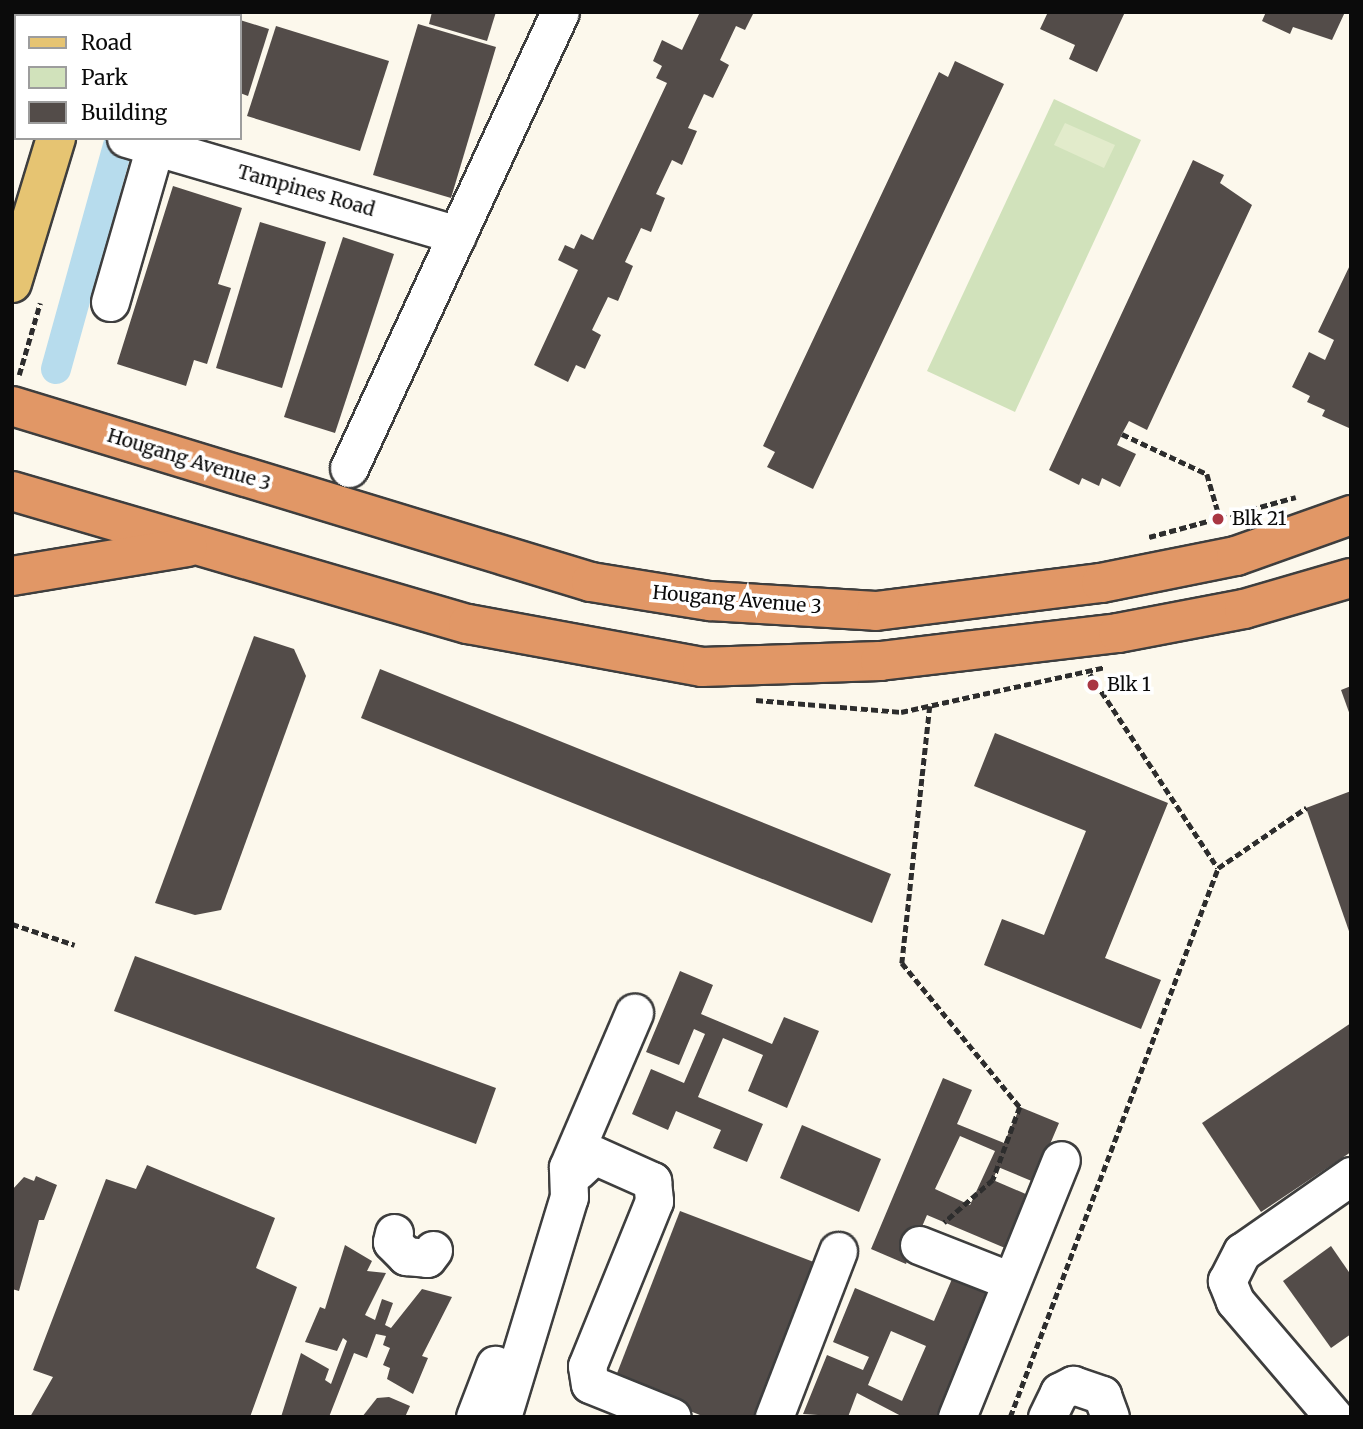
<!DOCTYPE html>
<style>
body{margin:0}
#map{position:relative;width:1363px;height:1429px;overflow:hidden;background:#fcf8ec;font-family:Merriweather,serif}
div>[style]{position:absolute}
.green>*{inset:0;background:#d1e2bb}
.pitch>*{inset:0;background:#e2ebcb}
.canal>*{height:30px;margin:-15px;padding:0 15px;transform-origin:15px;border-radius:15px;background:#b7dced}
.building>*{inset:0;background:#534c49}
.path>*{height:4.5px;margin-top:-2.25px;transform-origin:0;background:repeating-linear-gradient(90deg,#2d2d2d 0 7px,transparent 0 10.5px)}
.roads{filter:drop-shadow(2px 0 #3e3e3e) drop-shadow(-2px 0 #3e3e3e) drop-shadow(0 2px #3e3e3e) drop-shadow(0 -2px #3e3e3e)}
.minor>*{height:37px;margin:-18.5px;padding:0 18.5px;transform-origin:18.5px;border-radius:18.5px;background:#fff}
.major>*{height:38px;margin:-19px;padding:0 19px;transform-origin:19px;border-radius:19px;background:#e6c472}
.highway>*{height:38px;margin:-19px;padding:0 19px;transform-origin:19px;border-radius:19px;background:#e19766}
.dots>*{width:19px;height:19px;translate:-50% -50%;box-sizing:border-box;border:4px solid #fff;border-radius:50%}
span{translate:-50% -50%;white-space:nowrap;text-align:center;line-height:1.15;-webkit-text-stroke:7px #fff;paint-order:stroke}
.street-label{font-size:19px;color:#0b0b0b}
.poi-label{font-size:19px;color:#0b0b0b}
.left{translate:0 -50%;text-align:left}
.frame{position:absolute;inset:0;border:14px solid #0b0b0b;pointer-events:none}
.legend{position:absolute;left:14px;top:14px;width:228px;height:126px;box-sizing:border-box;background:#fff;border:2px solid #9d9d9d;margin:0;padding:9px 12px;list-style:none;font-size:21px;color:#0b0b0b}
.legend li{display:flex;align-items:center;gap:14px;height:35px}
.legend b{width:35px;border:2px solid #9d9d9d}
</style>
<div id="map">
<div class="green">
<div style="clip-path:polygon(1054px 99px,1141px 140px,1015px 412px,927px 371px)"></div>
</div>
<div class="pitch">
<div style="clip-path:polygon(1065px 123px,1115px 145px,1104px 168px,1054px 145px)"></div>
</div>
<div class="canal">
<div style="left:154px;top:16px;width:4px;rotate:-76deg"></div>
<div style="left:56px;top:369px;width:240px;rotate:-74.5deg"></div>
</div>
<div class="building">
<div style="clip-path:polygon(185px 12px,207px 12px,184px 16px)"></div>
<div style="clip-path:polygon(432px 12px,496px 12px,487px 41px,429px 24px)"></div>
<div style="clip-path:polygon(700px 12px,754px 12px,745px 30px,736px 26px,720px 60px,729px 65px,713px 98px,704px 94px,688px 128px,697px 131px,682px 165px,672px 160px,656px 194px,665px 198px,651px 232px,641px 228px,625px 262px,633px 266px,618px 301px,608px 297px,592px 330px,601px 335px,585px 369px,576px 365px,568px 382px,534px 365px,578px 270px,558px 260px,565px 245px,574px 249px,581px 234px,593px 240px,667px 83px,656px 78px,662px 66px,653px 61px,662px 40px,682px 50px)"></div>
<div style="clip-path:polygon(1048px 12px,1125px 12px,1097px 72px,1069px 59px,1075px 45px,1040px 29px)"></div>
<div style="clip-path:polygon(1266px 12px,1345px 12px,1332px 40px,1293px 27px,1290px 34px,1262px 21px)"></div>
<div style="clip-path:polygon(240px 20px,269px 29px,248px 96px,240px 93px)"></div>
<div style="clip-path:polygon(418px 24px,496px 47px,451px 198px,373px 175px)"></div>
<div style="clip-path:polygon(276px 26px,389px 61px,360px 151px,247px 116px)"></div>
<div style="clip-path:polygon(955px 61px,1004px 84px,813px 489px,767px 467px,775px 452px,763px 446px,939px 72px,948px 77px)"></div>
<div style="clip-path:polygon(1193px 160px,1224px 175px,1220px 183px,1252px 205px,1147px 430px,1129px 421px,1122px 434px,1117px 445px,1136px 454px,1120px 487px,1102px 478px,1099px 486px,1082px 478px,1079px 485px,1049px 470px)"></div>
<div style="clip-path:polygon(173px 186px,242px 208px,218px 284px,231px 288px,207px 364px,194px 360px,186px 386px,117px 364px)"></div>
<div style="clip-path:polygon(260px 222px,326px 242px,282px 388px,216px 368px)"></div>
<div style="clip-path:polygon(343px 237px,394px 254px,335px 433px,284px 417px)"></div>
<div style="clip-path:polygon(1351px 263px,1351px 424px,1349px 428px,1322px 416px,1325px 410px,1307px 402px,1310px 396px,1292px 387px,1309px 352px,1325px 360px,1334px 340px,1318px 332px)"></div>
<div style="clip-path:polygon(254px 636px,294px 649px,306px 676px,221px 910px,195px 915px,155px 903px)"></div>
<div style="clip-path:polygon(380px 669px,891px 874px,872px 923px,361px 718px)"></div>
<div style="clip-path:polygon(1351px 686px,1351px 715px,1350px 715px,1341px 690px)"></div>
<div style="clip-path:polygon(995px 733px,1168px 803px,1105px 958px,1161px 980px,1141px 1029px,984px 965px,1002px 919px,1044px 935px,1086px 831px,974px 786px)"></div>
<div style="clip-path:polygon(1351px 791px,1351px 934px,1350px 934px,1306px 808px)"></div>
<div style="clip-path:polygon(135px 956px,496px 1088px,476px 1144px,114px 1011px)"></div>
<div style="clip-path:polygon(680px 971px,713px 985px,701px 1014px,772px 1044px,784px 1017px,819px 1031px,787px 1108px,748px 1091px,763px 1055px,723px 1038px,698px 1097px,763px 1124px,747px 1162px,713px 1148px,721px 1130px,676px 1111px,668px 1130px,632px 1114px,651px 1069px,684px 1083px,705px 1034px,694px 1029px,679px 1065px,646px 1052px)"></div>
<div style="clip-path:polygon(1351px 1023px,1351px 1152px,1261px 1212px,1202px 1123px)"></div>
<div style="clip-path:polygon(evenodd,943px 1078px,972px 1090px,957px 1124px,1004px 1143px,1020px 1107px,1059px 1123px,1034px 1182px,998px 1167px,993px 1180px,1028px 1195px,1005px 1248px,927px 1215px,906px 1264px,871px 1249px,943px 1078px,960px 1136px,995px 1151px,970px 1205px,935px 1189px,960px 1136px)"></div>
<div style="clip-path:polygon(802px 1125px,881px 1159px,859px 1212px,780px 1178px)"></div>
<div style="clip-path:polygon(147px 1165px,275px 1218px,256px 1268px,297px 1287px,250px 1417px,30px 1417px,53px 1377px,33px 1370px,106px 1179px,136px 1189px)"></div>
<div style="clip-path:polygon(36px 1176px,57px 1185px,44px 1220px,39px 1220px,19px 1291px,12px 1289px,12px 1190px,24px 1177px,34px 1181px)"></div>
<div style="clip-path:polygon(680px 1211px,819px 1264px,760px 1417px,705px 1417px,614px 1381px)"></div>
<div style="clip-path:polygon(345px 1245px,372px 1261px,367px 1271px,386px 1273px,365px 1315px,375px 1320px,382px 1299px,393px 1303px,385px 1325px,391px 1328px,422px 1289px,452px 1297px,422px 1356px,428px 1358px,413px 1394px,387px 1379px,390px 1368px,383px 1365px,390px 1348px,383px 1345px,386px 1336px,376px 1334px,367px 1358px,354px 1353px,329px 1417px,281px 1417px,301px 1353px,329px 1369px,325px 1380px,331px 1384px,347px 1341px,343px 1338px,337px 1351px,305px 1342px,320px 1307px,325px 1309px)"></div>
<div style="clip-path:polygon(1331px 1246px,1351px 1275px,1351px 1334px,1331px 1348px,1283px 1281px)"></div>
<div style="clip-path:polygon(evenodd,955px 1272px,990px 1287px,936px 1417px,903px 1417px,857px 1393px,848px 1417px,803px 1414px,827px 1355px,863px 1370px,869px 1357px,833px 1342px,855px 1288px,934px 1321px,955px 1272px,891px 1331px,926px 1346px,902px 1401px,868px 1385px,891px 1331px)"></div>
<div style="clip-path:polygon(389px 1397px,410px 1406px,405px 1417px,362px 1417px,377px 1398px)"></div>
</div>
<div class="path">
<div style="left:19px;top:375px;width:75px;rotate:-73.7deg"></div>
<div style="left:1122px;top:434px;width:94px;rotate:25.2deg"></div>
<div style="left:1207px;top:474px;width:43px;rotate:73.7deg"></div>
<div style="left:1149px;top:537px;width:152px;rotate:-15.2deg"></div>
<div style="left:1090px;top:674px;width:232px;rotate:56.6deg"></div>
<div style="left:756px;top:700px;width:145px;rotate:4.7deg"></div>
<div style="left:901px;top:712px;width:209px;rotate:-12.4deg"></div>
<div style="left:930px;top:706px;width:259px;rotate:96.2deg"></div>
<div style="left:902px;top:963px;width:186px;rotate:50.7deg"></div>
<div style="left:1020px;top:1107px;width:78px;rotate:110.3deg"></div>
<div style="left:993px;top:1180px;width:65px;rotate:138.7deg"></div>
<div style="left:12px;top:924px;width:66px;rotate:18.4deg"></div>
<div style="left:1010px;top:1417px;width:587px;rotate:-69.25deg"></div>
<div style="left:1218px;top:868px;width:107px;rotate:-34.3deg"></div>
</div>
<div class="roads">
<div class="minor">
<div style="left:126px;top:138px;width:345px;rotate:16.3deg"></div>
<div style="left:110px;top:302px;width:162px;rotate:-73.9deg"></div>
<div style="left:349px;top:468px;width:502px;rotate:-65.17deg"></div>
<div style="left:577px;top:1171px;width:23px;rotate:-43deg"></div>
<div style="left:594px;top:1155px;width:64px;rotate:24.1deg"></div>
<div style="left:652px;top:1181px;width:20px;rotate:84deg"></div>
<div style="left:654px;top:1201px;width:178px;rotate:112.1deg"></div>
<div style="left:587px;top:1366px;width:18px;rotate:81deg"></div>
<div style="left:590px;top:1384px;width:88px;rotate:21.9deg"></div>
<div style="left:394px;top:1233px;width:9px;rotate:103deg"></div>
<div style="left:392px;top:1242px;width:20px;rotate:45deg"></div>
<div style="left:406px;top:1256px;width:21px;rotate:5deg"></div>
<div style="left:427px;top:1258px;width:10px;rotate:-53deg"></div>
<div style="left:919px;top:1245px;width:99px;rotate:21.4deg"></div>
<div style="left:475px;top:1417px;width:56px;rotate:-69deg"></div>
<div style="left:502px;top:1417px;width:230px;rotate:-73.1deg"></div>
<div style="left:569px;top:1197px;width:30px;rotate:-92deg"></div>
<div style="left:568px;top:1167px;width:168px;rotate:-66.8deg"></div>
<div style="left:774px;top:1417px;width:178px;rotate:-68.9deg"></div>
<div style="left:957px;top:1417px;width:277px;rotate:-68deg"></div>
<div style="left:1047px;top:1417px;width:28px;rotate:-64deg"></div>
<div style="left:1059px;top:1392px;width:16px;rotate:-27deg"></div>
<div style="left:1073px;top:1385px;width:31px;rotate:19deg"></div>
<div style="left:1102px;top:1395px;width:23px;rotate:70deg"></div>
<div style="left:1334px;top:1417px;width:153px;rotate:-130.5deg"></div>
<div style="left:1235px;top:1301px;width:22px;rotate:-112deg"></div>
<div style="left:1227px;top:1281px;width:33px;rotate:-63deg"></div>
<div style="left:1242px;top:1252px;width:133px;rotate:-34.9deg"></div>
</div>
<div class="major">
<div style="left:27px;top:16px;width:4px;rotate:-76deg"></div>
<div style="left:94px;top:16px;width:4px;rotate:-76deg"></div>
<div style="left:12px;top:67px;width:13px;rotate:-72deg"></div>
<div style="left:12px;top:283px;width:152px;rotate:-73.1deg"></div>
</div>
<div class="highway">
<div style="left:12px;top:406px;width:605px;rotate:16.91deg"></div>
<div style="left:591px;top:582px;width:121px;rotate:9.1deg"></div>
<div style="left:710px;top:601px;width:166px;rotate:3.4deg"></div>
<div style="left:876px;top:611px;width:227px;rotate:-7.1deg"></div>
<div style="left:1101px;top:583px;width:138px;rotate:-11.3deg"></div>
<div style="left:1236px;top:556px;width:122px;rotate:-19.6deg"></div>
<div style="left:12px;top:491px;width:475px;rotate:16.3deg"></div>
<div style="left:468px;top:624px;width:238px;rotate:10.4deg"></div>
<div style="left:702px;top:667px;width:178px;rotate:-1.9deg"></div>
<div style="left:880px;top:661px;width:240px;rotate:-6.7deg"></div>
<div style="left:1118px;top:633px;width:128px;rotate:-10.8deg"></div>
<div style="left:1244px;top:609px;width:111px;rotate:-16.2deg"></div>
<div style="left:12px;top:576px;width:178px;rotate:-9.4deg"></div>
</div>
</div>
<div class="dots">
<div style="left:1218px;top:519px;background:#a93642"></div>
<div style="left:1093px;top:685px;background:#a93642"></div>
</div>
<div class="street-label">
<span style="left:306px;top:191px;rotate:16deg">Tampines Road</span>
<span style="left:189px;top:460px;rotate:17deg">Hougang Avenue 3</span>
<span style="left:737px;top:600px;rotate:5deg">Hougang Avenue 3</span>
</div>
<div class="poi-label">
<span class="left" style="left:1232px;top:519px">Blk 21</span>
<span class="left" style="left:1107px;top:685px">Blk 1</span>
</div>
<div class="frame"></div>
<ul class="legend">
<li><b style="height:9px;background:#e6c472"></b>Road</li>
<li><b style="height:19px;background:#d1e2bb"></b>Park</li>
<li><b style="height:19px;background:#534c49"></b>Building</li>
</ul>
</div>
